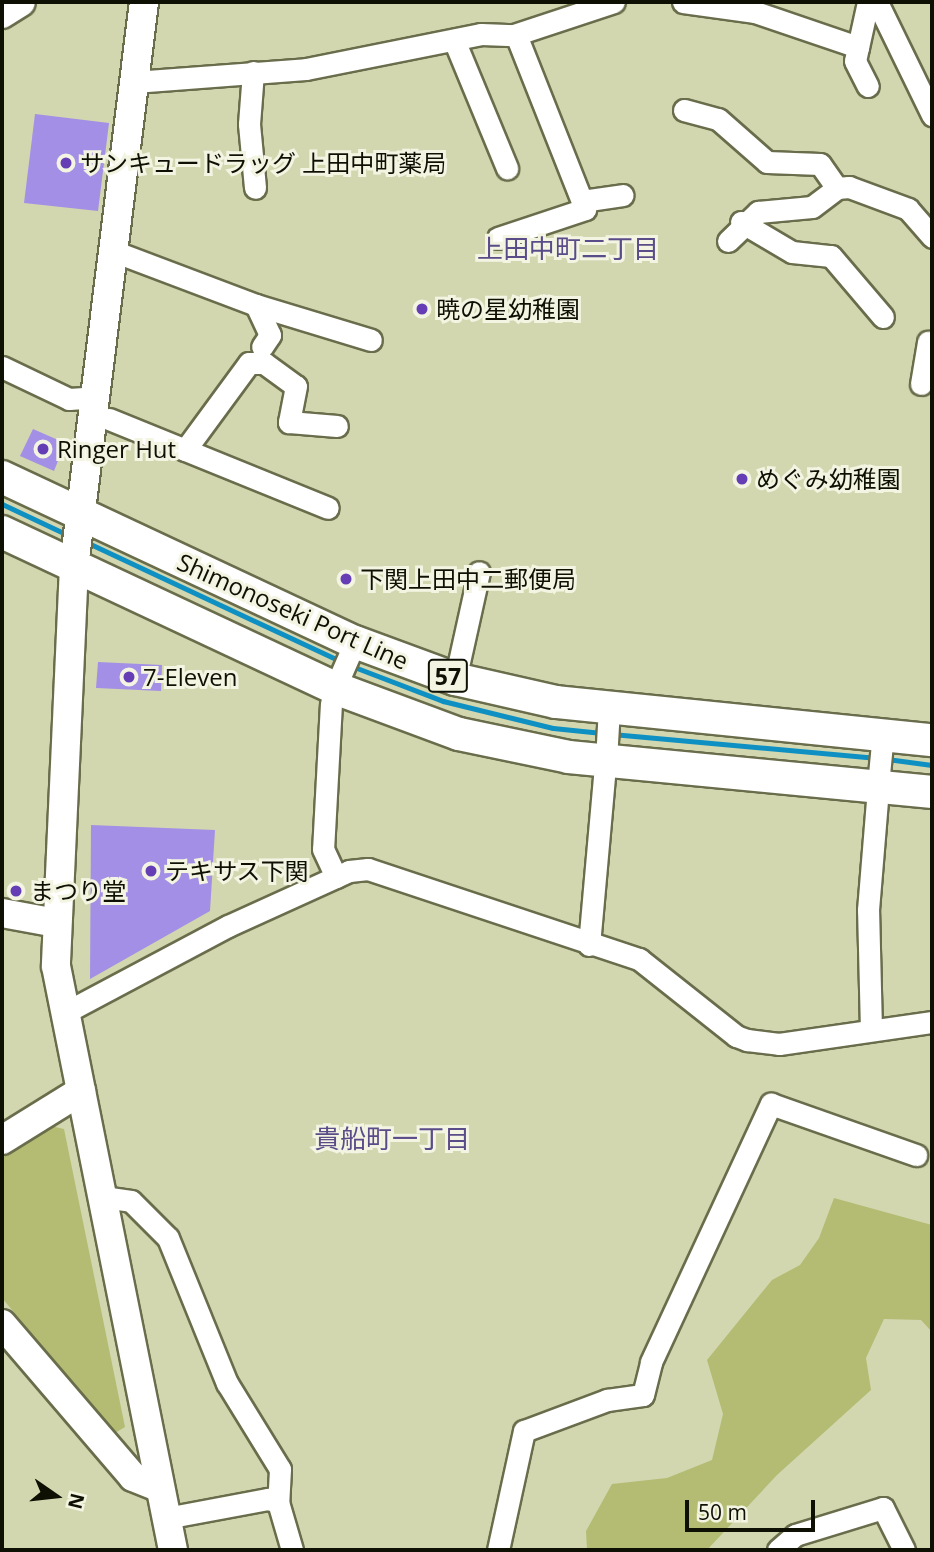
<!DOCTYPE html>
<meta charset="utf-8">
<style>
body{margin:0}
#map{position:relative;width:934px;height:1552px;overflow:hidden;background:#d2d7b0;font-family:"Open Sans","Noto Sans JP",sans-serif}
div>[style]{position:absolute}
.green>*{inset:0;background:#b4bc73}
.stream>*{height:5px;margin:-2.5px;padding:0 2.5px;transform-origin:2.5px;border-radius:2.5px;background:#0f90c3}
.building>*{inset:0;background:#a38fe5}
.roads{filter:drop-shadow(2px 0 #6a6d4b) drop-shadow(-2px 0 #6a6d4b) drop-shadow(0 2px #6a6d4b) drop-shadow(0 -2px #6a6d4b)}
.street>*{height:21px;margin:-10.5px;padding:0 10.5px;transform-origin:10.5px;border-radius:10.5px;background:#fff}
.secondary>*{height:28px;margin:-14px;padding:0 14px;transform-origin:14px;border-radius:14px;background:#fff}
.primary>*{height:32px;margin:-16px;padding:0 16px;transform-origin:16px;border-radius:16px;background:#fff}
.dots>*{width:19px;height:19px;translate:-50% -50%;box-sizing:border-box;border:4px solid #f3f5e2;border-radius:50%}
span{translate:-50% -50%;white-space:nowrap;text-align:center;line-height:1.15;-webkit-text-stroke:6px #f3f5e2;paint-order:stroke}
.shield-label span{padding:2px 5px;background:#f3f5e2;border:2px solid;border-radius:5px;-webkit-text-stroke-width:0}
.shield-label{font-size:23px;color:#0f1004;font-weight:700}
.poi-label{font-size:24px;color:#0f1004}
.left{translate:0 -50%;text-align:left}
.street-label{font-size:24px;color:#0f1004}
.neighbourhood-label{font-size:26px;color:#5a4b89}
.frame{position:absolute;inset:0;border:4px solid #0f1004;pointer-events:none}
.north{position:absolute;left:21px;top:1461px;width:70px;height:70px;-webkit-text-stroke:5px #f3f5e2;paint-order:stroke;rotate:104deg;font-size:19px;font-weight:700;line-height:28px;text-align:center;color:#0f1004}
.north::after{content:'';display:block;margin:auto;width:24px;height:32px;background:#0f1004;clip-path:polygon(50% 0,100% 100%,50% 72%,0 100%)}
.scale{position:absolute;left:685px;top:1500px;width:130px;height:32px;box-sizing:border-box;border:4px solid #0f1004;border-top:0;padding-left:9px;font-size:21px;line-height:24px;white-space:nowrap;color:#0f1004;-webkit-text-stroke:5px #f3f5e2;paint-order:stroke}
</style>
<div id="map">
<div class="green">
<div style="clip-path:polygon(51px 1126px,64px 1129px,125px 1427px,115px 1433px,2px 1298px,2px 1158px)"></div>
<div style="clip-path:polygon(834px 1198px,932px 1225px,932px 1332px,921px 1320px,884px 1319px,866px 1358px,871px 1390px,777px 1475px,707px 1550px,587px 1550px,586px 1531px,612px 1484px,667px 1478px,712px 1460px,723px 1414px,707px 1360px,772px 1280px,800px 1265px,819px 1238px)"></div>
</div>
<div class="stream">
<div style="left:2px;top:504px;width:75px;rotate:25.2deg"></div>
<div style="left:86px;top:542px;width:280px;rotate:25.1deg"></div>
<div style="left:349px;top:665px;width:101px;rotate:21deg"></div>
<div style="left:443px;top:701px;width:113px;rotate:13.8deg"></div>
<div style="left:553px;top:728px;width:49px;rotate:5.8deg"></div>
<div style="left:612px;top:734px;width:266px;rotate:5.2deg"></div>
<div style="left:887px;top:759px;width:45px;rotate:7.6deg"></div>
</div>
<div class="building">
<div style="clip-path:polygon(35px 114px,109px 123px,98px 211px,24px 203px)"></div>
<div style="clip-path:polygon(33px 429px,65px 443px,54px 471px,20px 456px)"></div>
<div style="clip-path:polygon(98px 662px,162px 665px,161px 691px,96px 688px)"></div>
<div style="clip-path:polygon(91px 825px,215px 830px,210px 911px,90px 979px)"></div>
</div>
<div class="roads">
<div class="street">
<div style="left:683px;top:2px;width:73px;rotate:7.9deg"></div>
<div style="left:755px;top:12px;width:109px;rotate:18.8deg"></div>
<div style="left:868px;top:2px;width:60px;rotate:102.4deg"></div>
<div style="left:855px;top:61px;width:28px;rotate:63deg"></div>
<div style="left:877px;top:2px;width:126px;rotate:64deg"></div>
<div style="left:454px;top:40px;width:139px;rotate:67.5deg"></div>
<div style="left:253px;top:72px;width:52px;rotate:94.4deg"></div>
<div style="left:249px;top:124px;width:64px;rotate:84.6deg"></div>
<div style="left:134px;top:82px;width:172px;rotate:-4.3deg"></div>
<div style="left:306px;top:69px;width:178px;rotate:-11.3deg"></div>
<div style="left:481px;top:34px;width:33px;rotate:2deg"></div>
<div style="left:514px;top:35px;width:105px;rotate:-18.3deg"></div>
<div style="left:684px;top:110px;width:35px;rotate:15deg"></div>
<div style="left:718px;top:119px;width:65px;rotate:41.3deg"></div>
<div style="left:767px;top:162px;width:53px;rotate:2.2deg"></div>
<div style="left:820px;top:164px;width:29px;rotate:55deg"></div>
<div style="left:582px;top:201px;width:41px;rotate:-8.3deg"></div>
<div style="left:741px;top:222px;width:59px;rotate:30.5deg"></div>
<div style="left:792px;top:252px;width:39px;rotate:6deg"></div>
<div style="left:831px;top:256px;width:80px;rotate:49.6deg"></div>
<div style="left:498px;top:238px;width:92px;rotate:-18.4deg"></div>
<div style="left:585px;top:209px;width:187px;rotate:-111.6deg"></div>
<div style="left:728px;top:241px;width:42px;rotate:-44deg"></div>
<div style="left:758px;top:212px;width:54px;rotate:-5.3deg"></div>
<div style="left:812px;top:207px;width:31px;rotate:-37deg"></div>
<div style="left:837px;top:188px;width:12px;rotate:-5deg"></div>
<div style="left:849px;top:187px;width:63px;rotate:20.4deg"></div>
<div style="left:908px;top:209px;width:37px;rotate:49deg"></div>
<div style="left:113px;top:251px;width:153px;rotate:20.7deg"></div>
<div style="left:256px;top:305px;width:120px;rotate:16.9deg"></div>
<div style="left:256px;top:305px;width:33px;rotate:65deg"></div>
<div style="left:270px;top:335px;width:14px;rotate:124deg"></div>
<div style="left:2px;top:367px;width:74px;rotate:25.5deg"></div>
<div style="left:69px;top:399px;width:26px;rotate:-4deg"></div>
<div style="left:921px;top:384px;width:43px;rotate:-80.5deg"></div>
<div style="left:109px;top:419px;width:236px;rotate:22.1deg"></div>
<div style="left:185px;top:450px;width:108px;rotate:-53.7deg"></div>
<div style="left:249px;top:363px;width:15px"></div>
<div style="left:264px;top:363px;width:39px;rotate:36deg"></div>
<div style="left:296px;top:386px;width:37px;rotate:101deg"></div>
<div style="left:289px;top:422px;width:48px;rotate:4.8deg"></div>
<div style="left:459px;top:662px;width:92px;rotate:-77.5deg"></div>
<div style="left:335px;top:688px;width:50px;rotate:-66.5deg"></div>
<div style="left:331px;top:703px;width:146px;rotate:93.1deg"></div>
<div style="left:323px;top:849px;width:31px;rotate:65deg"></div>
<div style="left:606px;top:760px;width:52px;rotate:-86.7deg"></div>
<div style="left:878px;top:785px;width:52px;rotate:-84.5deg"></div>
<div style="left:589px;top:945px;width:170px;rotate:-84.9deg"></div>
<div style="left:66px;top:1012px;width:183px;rotate:-28deg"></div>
<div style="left:228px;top:926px;width:133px;rotate:-24.4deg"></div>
<div style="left:349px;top:871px;width:19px;rotate:-6deg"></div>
<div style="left:368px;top:869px;width:286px;rotate:18.4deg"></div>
<div style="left:639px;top:959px;width:124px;rotate:38.4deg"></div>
<div style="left:736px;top:1036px;width:12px;rotate:20deg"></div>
<div style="left:747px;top:1040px;width:32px;rotate:7deg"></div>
<div style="left:779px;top:1044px;width:155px;rotate:-8.2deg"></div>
<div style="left:871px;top:1030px;width:120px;rotate:-91.4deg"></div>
<div style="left:868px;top:910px;width:109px;rotate:-85.3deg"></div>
<div style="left:103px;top:1197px;width:28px;rotate:8deg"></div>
<div style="left:131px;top:1201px;width:52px;rotate:45deg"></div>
<div style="left:168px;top:1238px;width:157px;rotate:67.9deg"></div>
<div style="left:227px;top:1383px;width:101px;rotate:58.4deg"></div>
<div style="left:280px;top:1469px;width:33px;rotate:93deg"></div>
<div style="left:278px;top:1502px;width:50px;rotate:73.7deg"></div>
<div style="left:166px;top:1518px;width:104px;rotate:-10.6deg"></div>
<div style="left:268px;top:1499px;width:10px;rotate:17deg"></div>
<div style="left:498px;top:1550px;width:122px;rotate:-77.7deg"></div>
<div style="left:524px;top:1431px;width:89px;rotate:-20.5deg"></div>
<div style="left:607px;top:1400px;width:36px;rotate:-8deg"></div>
<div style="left:643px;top:1395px;width:34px;rotate:-76deg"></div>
<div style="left:651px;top:1362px;width:285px;rotate:-65.1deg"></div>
<div style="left:771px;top:1104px;width:154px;rotate:19.4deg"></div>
<div style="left:778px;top:1550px;width:23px;rotate:-41deg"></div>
<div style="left:795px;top:1535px;width:92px;rotate:-17.1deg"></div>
<div style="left:883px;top:1508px;width:47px;rotate:63.4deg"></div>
</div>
<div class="secondary">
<div style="left:144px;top:2px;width:568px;rotate:97.07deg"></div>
<div style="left:74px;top:566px;width:400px;rotate:92.6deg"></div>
<div style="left:56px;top:966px;width:596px;rotate:78.67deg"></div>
<div style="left:2px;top:14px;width:22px;rotate:-32deg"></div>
<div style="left:2px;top:913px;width:55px;rotate:10.5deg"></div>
<div style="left:2px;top:1140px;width:93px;rotate:-31.8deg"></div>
<div style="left:2px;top:1324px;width:201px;rotate:49.4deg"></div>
<div style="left:133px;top:1477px;width:29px;rotate:22deg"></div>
</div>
<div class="primary">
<div style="left:2px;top:477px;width:390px;rotate:25.1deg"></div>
<div style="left:355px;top:642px;width:107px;rotate:20.3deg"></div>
<div style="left:455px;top:679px;width:104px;rotate:12.8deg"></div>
<div style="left:556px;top:702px;width:378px;rotate:5.8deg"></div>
<div style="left:2px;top:532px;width:368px;rotate:25.1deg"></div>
<div style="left:335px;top:688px;width:132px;rotate:20.4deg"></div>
<div style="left:459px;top:734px;width:112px;rotate:11.8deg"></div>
<div style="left:569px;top:757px;width:365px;rotate:5.5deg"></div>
</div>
</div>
<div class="dots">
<div style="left:66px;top:163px;background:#653eb6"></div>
<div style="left:422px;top:309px;background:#653eb6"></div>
<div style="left:43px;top:449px;background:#653eb6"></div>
<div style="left:742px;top:479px;background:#653eb6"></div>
<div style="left:346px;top:579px;background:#653eb6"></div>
<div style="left:129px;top:677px;background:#653eb6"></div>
<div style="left:151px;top:871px;background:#653eb6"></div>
<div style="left:16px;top:891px;background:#653eb6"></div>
</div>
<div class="shield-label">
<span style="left:448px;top:676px">57</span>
</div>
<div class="poi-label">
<span class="left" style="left:80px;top:163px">サンキュードラッグ 上田中町薬局</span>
<span class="left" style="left:436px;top:309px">暁の星幼稚園</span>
<span class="left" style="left:57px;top:449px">Ringer Hut</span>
<span class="left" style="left:756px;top:479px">めぐみ幼稚園</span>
<span class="left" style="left:360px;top:579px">下関上田中二郵便局</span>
<span class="left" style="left:143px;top:677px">7-Eleven</span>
<span class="left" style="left:165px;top:871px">テキサス下関</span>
<span class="left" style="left:30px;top:891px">まつり堂</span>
</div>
<div class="street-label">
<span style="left:293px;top:611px;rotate:24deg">Shimonoseki Port Line</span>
</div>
<div class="neighbourhood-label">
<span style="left:568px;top:249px">上田中町二丁目</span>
<span style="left:392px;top:1139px">貴船町一丁目</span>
</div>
<div class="frame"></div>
<div class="north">N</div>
<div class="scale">50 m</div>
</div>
